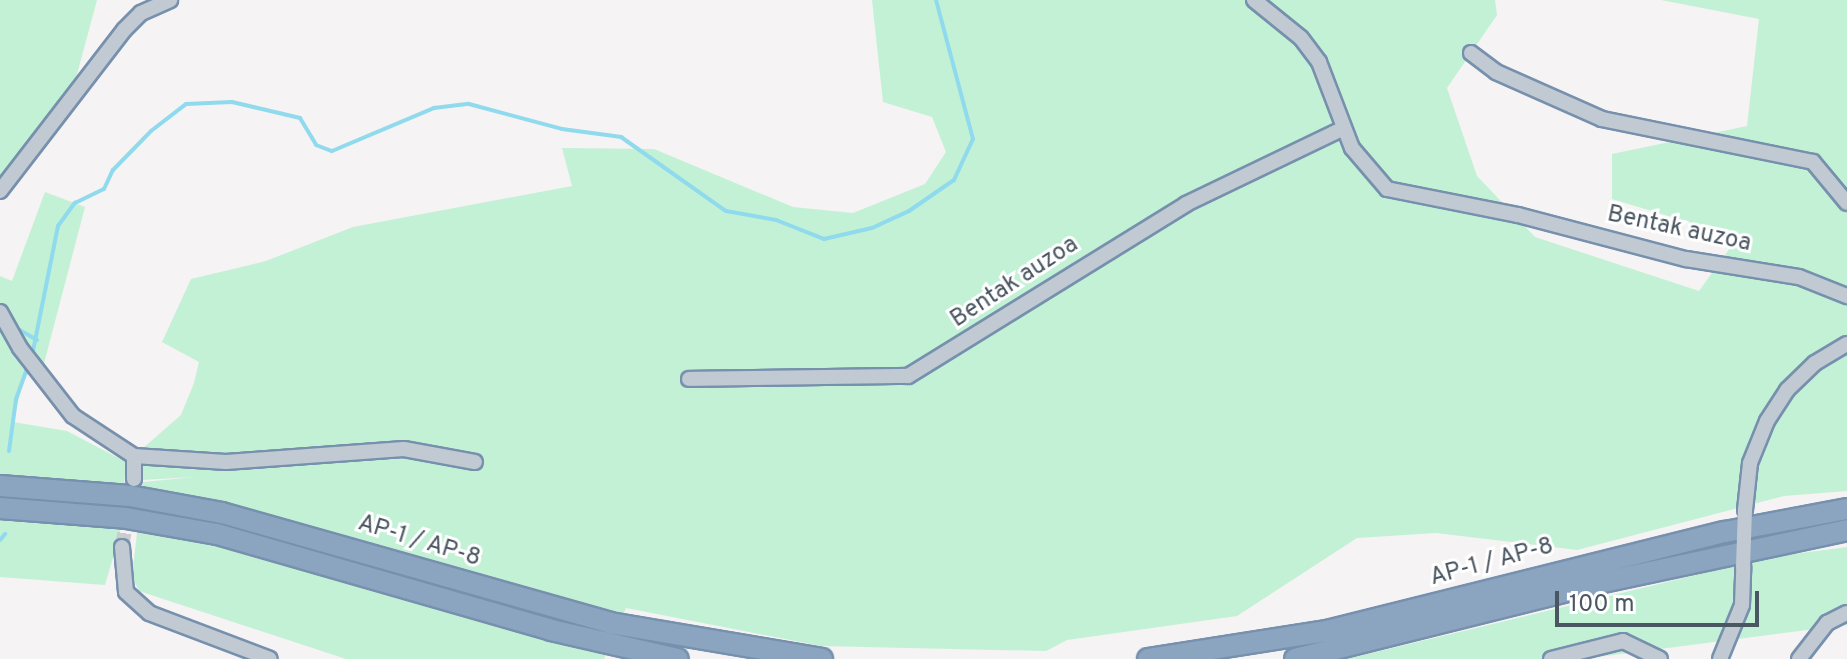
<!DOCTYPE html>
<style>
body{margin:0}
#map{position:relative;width:1847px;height:659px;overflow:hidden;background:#f5f3f3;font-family:Overpass,sans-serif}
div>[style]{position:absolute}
.green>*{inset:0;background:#c3f1d5}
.stream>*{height:4px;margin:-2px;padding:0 2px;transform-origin:2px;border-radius:2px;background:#90daee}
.minor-tunnel>*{height:14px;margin-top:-7px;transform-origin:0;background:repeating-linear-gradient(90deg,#caccce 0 14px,transparent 0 21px)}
.roads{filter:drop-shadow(2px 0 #7690ad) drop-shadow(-2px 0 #7690ad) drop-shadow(0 2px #7690ad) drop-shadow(0 -2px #7690ad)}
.minor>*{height:14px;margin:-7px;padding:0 7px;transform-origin:7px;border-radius:7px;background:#c1cad2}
.highway>*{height:20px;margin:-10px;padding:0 10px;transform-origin:10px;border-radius:10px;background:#8ba5c1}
.minor-bridge>*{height:14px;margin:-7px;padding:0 7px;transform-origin:7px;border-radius:7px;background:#c1cad2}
span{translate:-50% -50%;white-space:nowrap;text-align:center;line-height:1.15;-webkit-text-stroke:6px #fff;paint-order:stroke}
.street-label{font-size:24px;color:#4a5661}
.scale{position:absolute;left:1555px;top:591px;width:204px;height:36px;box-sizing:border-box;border:4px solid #4a5661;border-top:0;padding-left:10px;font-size:24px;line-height:28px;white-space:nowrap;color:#4a5661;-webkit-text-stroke:6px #fff;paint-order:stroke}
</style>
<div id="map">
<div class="green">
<div style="clip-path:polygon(0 0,97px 0,72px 93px,0 191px)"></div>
<div style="clip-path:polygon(872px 0,1495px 0,1497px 15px,1447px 88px,1477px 176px,1535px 237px,1699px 291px,1738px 237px,1612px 199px,1612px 154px,1747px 126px,1759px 19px,1661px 0,1847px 0,1847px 491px,1784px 496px,1577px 550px,1436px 533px,1357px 538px,1237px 616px,1067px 640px,1046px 651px,821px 646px,626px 608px,604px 659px,346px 659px,139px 591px,132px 576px,143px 482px,195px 477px,142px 480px,134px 456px,181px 415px,194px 383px,199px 362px,162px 342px,191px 279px,266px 261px,353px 227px,572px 186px,562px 148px,654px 149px,793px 207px,853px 213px,925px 184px,946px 152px,932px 117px,883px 102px)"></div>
<div style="clip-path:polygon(45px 192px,85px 207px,41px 375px,25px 375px,13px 422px,67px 431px,126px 462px,120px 534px,105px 585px,0 577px,0 276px,12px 281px)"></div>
<div style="clip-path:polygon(1847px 547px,1847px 625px,1582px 659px,1347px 659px,1771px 557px)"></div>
</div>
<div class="stream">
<div style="left:18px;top:329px;width:22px;rotate:30deg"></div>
<div style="left:32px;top:356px;width:133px;rotate:-78.7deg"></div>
<div style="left:58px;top:226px;width:29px;rotate:-54deg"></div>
<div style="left:75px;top:203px;width:32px;rotate:-26deg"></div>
<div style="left:104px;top:189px;width:21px;rotate:-65deg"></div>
<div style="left:113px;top:170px;width:54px;rotate:-45.7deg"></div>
<div style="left:151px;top:131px;width:44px;rotate:-37.6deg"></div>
<div style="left:186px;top:104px;width:46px;rotate:-2.5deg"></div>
<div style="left:232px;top:102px;width:70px;rotate:13.2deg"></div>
<div style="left:300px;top:118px;width:31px;rotate:59deg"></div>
<div style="left:316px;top:145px;width:17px;rotate:21deg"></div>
<div style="left:332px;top:151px;width:111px;rotate:-22.9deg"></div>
<div style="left:434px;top:108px;width:35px;rotate:-7deg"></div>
<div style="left:469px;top:104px;width:96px;rotate:15deg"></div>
<div style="left:562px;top:129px;width:60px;rotate:7.7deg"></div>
<div style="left:621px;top:137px;width:128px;rotate:35.2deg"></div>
<div style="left:726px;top:211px;width:51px;rotate:10.2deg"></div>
<div style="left:776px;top:220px;width:52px;rotate:21.6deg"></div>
<div style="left:824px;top:239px;width:49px;rotate:-12.9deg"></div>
<div style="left:872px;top:228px;width:41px;rotate:-24.7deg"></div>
<div style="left:909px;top:211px;width:55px;rotate:-34.6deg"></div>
<div style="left:954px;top:180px;width:45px;rotate:-65.1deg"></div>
<div style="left:973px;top:139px;width:144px;rotate:-104.9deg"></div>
<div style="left:9px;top:451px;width:52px;rotate:-82.3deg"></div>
<div style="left:16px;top:399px;width:37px;rotate:-70deg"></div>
<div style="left:0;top:540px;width:8px;rotate:-50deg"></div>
</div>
<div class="minor-tunnel">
<div style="left:122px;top:547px;width:61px;rotate:-80.5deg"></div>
</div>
<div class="roads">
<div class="minor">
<div style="left:1254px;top:0;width:60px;rotate:39deg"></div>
<div style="left:1301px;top:38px;width:30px;rotate:53deg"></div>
<div style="left:1319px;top:62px;width:92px;rotate:69deg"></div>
<div style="left:1352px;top:148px;width:54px;rotate:49.5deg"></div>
<div style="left:1387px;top:189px;width:134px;rotate:11.2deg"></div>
<div style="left:1518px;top:215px;width:174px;rotate:14.7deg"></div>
<div style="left:1686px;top:259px;width:114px;rotate:9.1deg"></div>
<div style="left:1799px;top:277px;width:52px;rotate:21.6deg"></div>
<div style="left:1471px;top:53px;width:31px;rotate:37deg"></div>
<div style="left:1496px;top:72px;width:116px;rotate:23.9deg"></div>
<div style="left:1602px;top:119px;width:215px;rotate:11.5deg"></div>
<div style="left:1813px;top:162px;width:53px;rotate:50.3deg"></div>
<div style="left:0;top:191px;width:203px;rotate:-52.4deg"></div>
<div style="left:124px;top:30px;width:24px;rotate:-45deg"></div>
<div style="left:141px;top:13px;width:32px;rotate:-24deg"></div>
<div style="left:0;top:312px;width:41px;rotate:60.9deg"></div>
<div style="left:20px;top:348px;width:86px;rotate:52.1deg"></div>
<div style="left:73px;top:416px;width:73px;rotate:33.3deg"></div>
<div style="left:134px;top:456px;width:23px;rotate:90deg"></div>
<div style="left:689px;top:379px;width:219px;rotate:-0.8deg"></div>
<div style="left:908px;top:376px;width:327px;rotate:-31.7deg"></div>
<div style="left:1186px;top:204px;width:173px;rotate:-25.7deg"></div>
<div style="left:134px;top:456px;width:92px;rotate:3.7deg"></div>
<div style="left:226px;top:462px;width:178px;rotate:-4.2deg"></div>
<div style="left:404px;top:449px;width:72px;rotate:10.4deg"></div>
<div style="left:1745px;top:510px;width:47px;rotate:-83.9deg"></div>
<div style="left:1750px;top:463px;width:45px;rotate:-68deg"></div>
<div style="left:1767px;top:421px;width:37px;rotate:-57deg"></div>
<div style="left:1787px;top:390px;width:39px;rotate:-44deg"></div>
<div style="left:1815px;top:363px;width:37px;rotate:-31deg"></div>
<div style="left:122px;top:547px;width:45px;rotate:84.9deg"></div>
<div style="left:126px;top:592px;width:31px;rotate:42deg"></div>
<div style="left:149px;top:613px;width:129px;rotate:20.8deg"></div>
<div style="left:1551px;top:659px;width:74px;rotate:-14deg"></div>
<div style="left:1623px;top:641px;width:41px;rotate:25.9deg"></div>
<div style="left:1720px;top:659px;width:58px;rotate:-67.8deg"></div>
<div style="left:1742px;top:605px;width:38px;rotate:-88deg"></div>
<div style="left:1799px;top:659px;width:46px;rotate:-52.1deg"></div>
<div style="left:1827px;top:623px;width:22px;rotate:-27deg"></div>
</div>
<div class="highway">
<div style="left:0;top:486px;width:130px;rotate:4.4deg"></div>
<div style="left:130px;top:496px;width:94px;rotate:10.5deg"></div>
<div style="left:222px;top:513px;width:403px;rotate:15.8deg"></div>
<div style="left:610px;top:623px;width:215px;rotate:9.6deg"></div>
<div style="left:0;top:508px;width:126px;rotate:4.5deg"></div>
<div style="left:126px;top:518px;width:92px;rotate:10deg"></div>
<div style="left:217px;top:534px;width:348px;rotate:16deg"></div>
<div style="left:551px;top:630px;width:130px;rotate:12.9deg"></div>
<div style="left:1148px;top:659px;width:181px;rotate:-8.9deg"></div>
<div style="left:1327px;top:631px;width:410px;rotate:-14deg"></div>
<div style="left:1725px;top:532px;width:124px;rotate:-10.7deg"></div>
<div style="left:1295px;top:659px;width:317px;rotate:-14deg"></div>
<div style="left:1603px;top:582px;width:249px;rotate:-12deg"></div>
</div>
</div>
<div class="minor-bridge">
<div style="left:1743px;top:567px;width:57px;rotate:-88deg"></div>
</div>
<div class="street-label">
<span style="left:1679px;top:230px;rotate:12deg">Bentak auzoa</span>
<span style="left:1015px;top:283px;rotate:-33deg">Bentak auzoa</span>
<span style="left:419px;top:542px;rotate:17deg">AP-1 / AP-8</span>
<span style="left:1492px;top:563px;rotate:-15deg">AP-1 / AP-8</span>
</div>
<div class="scale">100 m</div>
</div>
